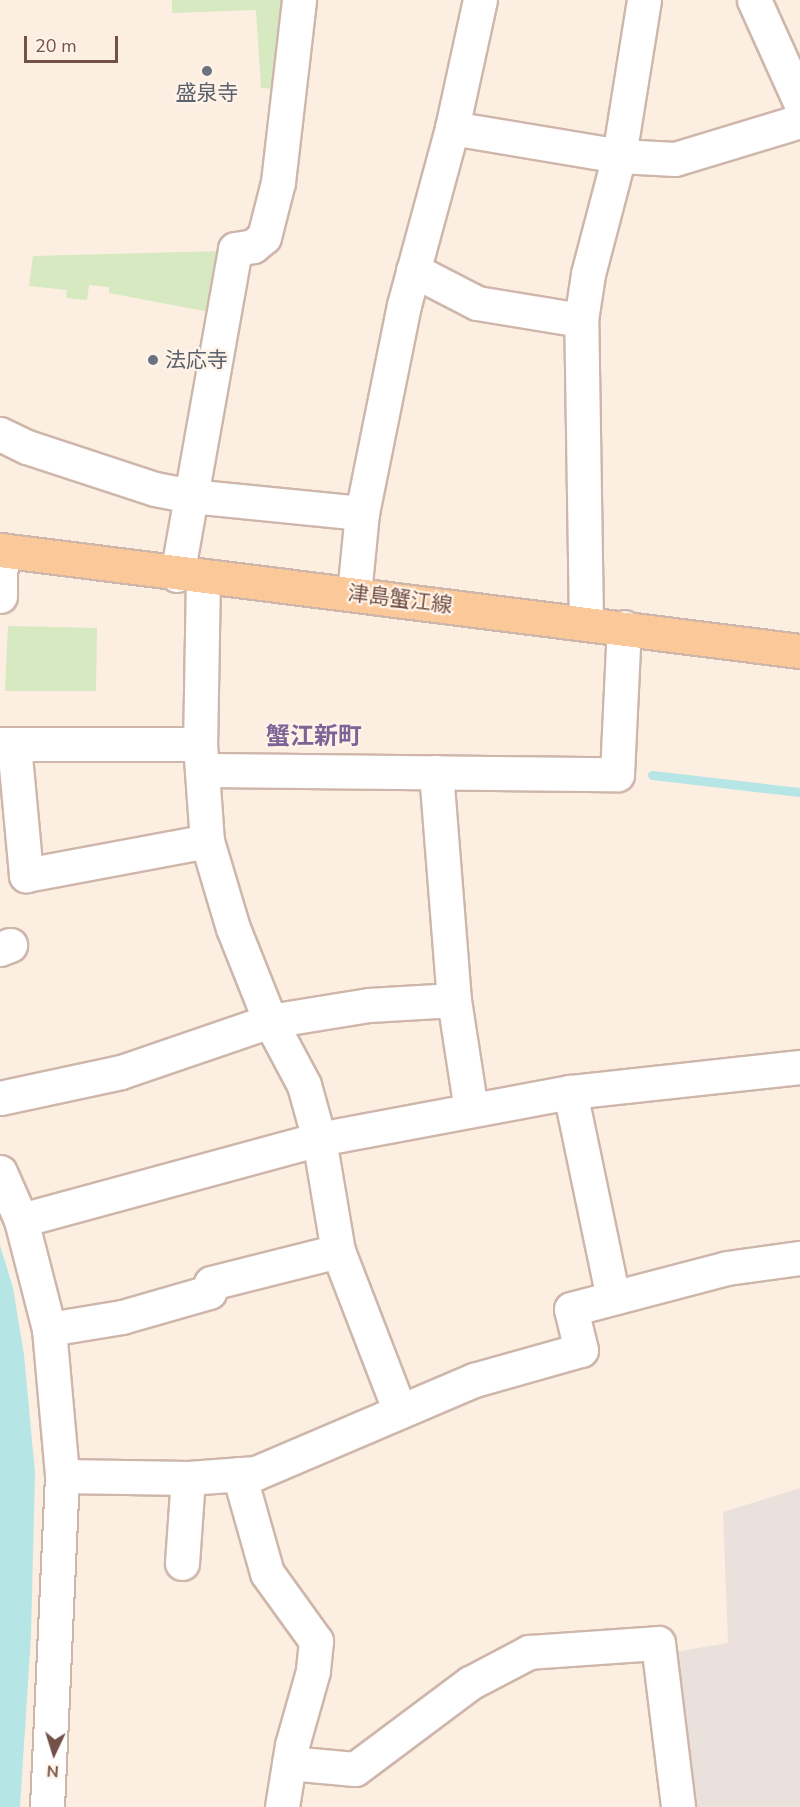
<!DOCTYPE html>
<meta charset="utf-8">
<style>
body{margin:0}
#map{position:relative;width:800px;height:1807px;overflow:hidden;background:#fceee1;font-family:"Nunito Sans","Noto Sans JP",sans-serif}
div>[style]{position:absolute}
.industrial>*{inset:0;background:#ebe1dc}
.green>*{inset:0;background:#d6e9c0}
.water>*{inset:0;background:#b6e5e5}
.stream>*{height:9px;margin:-4.5px;padding:0 4.5px;transform-origin:4.5px;border-radius:4.5px;background:#b6e5e5}
.roads{filter:drop-shadow(2px 0 #cfb6ab) drop-shadow(-2px 0 #cfb6ab) drop-shadow(0 2px #cfb6ab) drop-shadow(0 -2px #cfb6ab)}
.minor>*{height:33px;margin:-16.5px;padding:0 16.5px;transform-origin:16.5px;border-radius:16.5px;background:#fff}
.major>*{height:33px;margin:-16.5px;padding:0 16.5px;transform-origin:16.5px;border-radius:16.5px;background:#fbc899}
.dots>*{width:16px;height:16px;translate:-50% -50%;box-sizing:border-box;border:3px solid #fff2e7;border-radius:50%}
span{translate:-50% -50%;white-space:nowrap;text-align:center;line-height:1.15;-webkit-text-stroke:4.5px #fff2e7;paint-order:stroke}
.worship-label{font-size:21px;color:#5b616d}
.left{translate:0 -50%;text-align:left}
.street-label{font-size:21px;color:#735148}
.quarter-label{font-size:24px;color:#7e6397;font-weight:700}
.north{position:absolute;left:24px;top:1723px;width:60px;height:60px;-webkit-text-stroke:4px #fff2e7;paint-order:stroke;rotate:184deg;font-size:16px;font-weight:700;line-height:24px;text-align:center;color:#735148}
.north::after{content:'';display:block;margin:auto;width:21px;height:27px;background:#735148;clip-path:polygon(50% 0,100% 100%,50% 72%,0 100%)}
.scale{position:absolute;left:24px;top:36px;width:94px;height:27px;box-sizing:border-box;border:3px solid #735148;border-top:0;padding-left:8px;font-size:18px;line-height:21px;white-space:nowrap;color:#735148;-webkit-text-stroke:4px #fff2e7;paint-order:stroke}
</style>
<div id="map">
<div class="industrial">
<div style="clip-path:polygon(800px 1488px,800px 1807px,695px 1807px,675px 1652px,728px 1643px,723px 1512px)"></div>
</div>
<div class="green">
<div style="clip-path:polygon(172px 0,290px 0,279px 89px,261px 88px,256px 10px,172px 13px)"></div>
<div style="clip-path:polygon(222px 251px,215px 313px,109px 293px,109px 287px,89px 285px,87px 300px,66px 298px,67px 290px,29px 286px,33px 256px)"></div>
<div style="clip-path:polygon(8px 626px,97px 628px,96px 691px,5px 691px)"></div>
</div>
<div class="water">
<div style="clip-path:polygon(0 1245px,13px 1288px,24px 1355px,35px 1473px,31px 1635px,20px 1807px,0 1807px)"></div>
</div>
<div class="stream">
<div style="left:652px;top:775px;width:149px;rotate:6.6deg"></div>
</div>
<div class="roads">
<div class="minor">
<div style="left:754px;top:0;width:112px;rotate:65.7deg"></div>
<div style="left:452px;top:128px;width:169px;rotate:9.5deg"></div>
<div style="left:619px;top:156px;width:56px;rotate:3.1deg"></div>
<div style="left:675px;top:159px;width:131px;rotate:-16.9deg"></div>
<div style="left:413px;top:270px;width:72px;rotate:27.3deg"></div>
<div style="left:477px;top:303px;width:105px;rotate:9.3deg"></div>
<div style="left:0;top:434px;width:30px;rotate:26deg"></div>
<div style="left:27px;top:447px;width:135px;rotate:18.2deg"></div>
<div style="left:155px;top:489px;width:37px;rotate:11deg"></div>
<div style="left:191px;top:496px;width:172px;rotate:5.7deg"></div>
<div style="left:177px;top:575px;width:331px;rotate:-79.9deg"></div>
<div style="left:235px;top:249px;width:18px;rotate:-9deg"></div>
<div style="left:253px;top:246px;width:14px;rotate:-39deg"></div>
<div style="left:264px;top:237px;width:57px;rotate:-75.7deg"></div>
<div style="left:278px;top:182px;width:183px;rotate:-83.4deg"></div>
<div style="left:203px;top:577px;width:167px;rotate:91deg"></div>
<div style="left:200px;top:744px;width:97px;rotate:85.9deg"></div>
<div style="left:207px;top:841px;width:91px;rotate:73.4deg"></div>
<div style="left:233px;top:928px;width:100px;rotate:68.3deg"></div>
<div style="left:270px;top:1021px;width:72px;rotate:62deg"></div>
<div style="left:304px;top:1085px;width:56px;rotate:74.5deg"></div>
<div style="left:319px;top:1139px;width:114px;rotate:80.4deg"></div>
<div style="left:338px;top:1251px;width:169px;rotate:68.9deg"></div>
<div style="left:354px;top:594px;width:81px;rotate:-84.4deg"></div>
<div style="left:362px;top:513px;width:212px;rotate:-78.6deg"></div>
<div style="left:404px;top:305px;width:183px;rotate:-74.8deg"></div>
<div style="left:452px;top:128px;width:131px;rotate:-77.7deg"></div>
<div style="left:0;top:596px;width:46px;rotate:-88.8deg"></div>
<div style="left:586px;top:622px;width:302px;rotate:-90.9deg"></div>
<div style="left:581px;top:320px;width:47px;rotate:-81.3deg"></div>
<div style="left:588px;top:274px;width:122px;rotate:-75.3deg"></div>
<div style="left:619px;top:156px;width:158px;rotate:-80.9deg"></div>
<div style="left:0;top:744px;width:200px"></div>
<div style="left:14px;top:745px;width:131px;rotate:84.7deg"></div>
<div style="left:26px;top:875px;width:184px;rotate:-10.6deg"></div>
<div style="left:202px;top:770px;width:415px;rotate:0.6deg"></div>
<div style="left:617px;top:774px;width:147px;rotate:-87.3deg"></div>
<div style="left:436px;top:772px;width:229px;rotate:85.5deg"></div>
<div style="left:454px;top:1000px;width:111px;rotate:81.2deg"></div>
<div style="left:0;top:949px;width:11px;rotate:-22deg"></div>
<div style="left:570px;top:1092px;width:210px;rotate:78.2deg"></div>
<div style="left:0;top:1098px;width:124px;rotate:-12.1deg"></div>
<div style="left:121px;top:1072px;width:157px;rotate:-18.9deg"></div>
<div style="left:270px;top:1021px;width:100px;rotate:-9.2deg"></div>
<div style="left:369px;top:1005px;width:85px;rotate:-3.4deg"></div>
<div style="left:0;top:1172px;width:52px;rotate:66.4deg"></div>
<div style="left:21px;top:1220px;width:113px;rotate:75.6deg"></div>
<div style="left:49px;top:1329px;width:148px;rotate:84.9deg"></div>
<div style="left:62px;top:1476px;width:331px;rotate:92.6deg"></div>
<div style="left:21px;top:1220px;width:309px;rotate:-15.2deg"></div>
<div style="left:319px;top:1139px;width:255px;rotate:-10.6deg"></div>
<div style="left:570px;top:1092px;width:231px;rotate:-6.2deg"></div>
<div style="left:49px;top:1329px;width:74px;rotate:-9.3deg"></div>
<div style="left:122px;top:1317px;width:91px;rotate:-16deg"></div>
<div style="left:209px;top:1292px;width:9px;rotate:-77deg"></div>
<div style="left:211px;top:1283px;width:131px;rotate:-14.1deg"></div>
<div style="left:239px;top:1474px;width:103px;rotate:74.2deg"></div>
<div style="left:267px;top:1573px;width:84px;rotate:54.2deg"></div>
<div style="left:316px;top:1641px;width:30px;rotate:96deg"></div>
<div style="left:313px;top:1671px;width:77px;rotate:105.8deg"></div>
<div style="left:292px;top:1745px;width:63px;rotate:99.2deg"></div>
<div style="left:62px;top:1476px;width:126px;rotate:0.9deg"></div>
<div style="left:188px;top:1478px;width:68px;rotate:-4.2deg"></div>
<div style="left:256px;top:1473px;width:237px;rotate:-23.1deg"></div>
<div style="left:474px;top:1380px;width:111px;rotate:-15.7deg"></div>
<div style="left:581px;top:1350px;width:42px;rotate:-103.7deg"></div>
<div style="left:571px;top:1309px;width:161px;rotate:-14.7deg"></div>
<div style="left:727px;top:1268px;width:74px;rotate:-7.8deg"></div>
<div style="left:182px;top:1563px;width:85px;rotate:-86deg"></div>
<div style="left:289px;top:1763px;width:66px;rotate:5.2deg"></div>
<div style="left:355px;top:1769px;width:144px;rotate:-36.8deg"></div>
<div style="left:470px;top:1683px;width:67px;rotate:-27.7deg"></div>
<div style="left:529px;top:1652px;width:129px;rotate:-4deg"></div>
<div style="left:658px;top:1643px;width:165px;rotate:83deg"></div>
</div>
<div class="major">
<div style="left:0;top:550px;width:806px;rotate:7.2deg"></div>
</div>
</div>
<div class="dots">
<div style="left:207px;top:71px;background:#6b7280"></div>
<div style="left:153px;top:360px;background:#6b7280"></div>
</div>
<div class="worship-label">
<span style="left:207px;top:93px">盛泉寺</span>
<span class="left" style="left:165px;top:360px">法応寺</span>
</div>
<div class="street-label">
<span style="left:400px;top:599px;rotate:7deg">津島蟹江線</span>
</div>
<div class="quarter-label">
<span style="left:314px;top:737px">蟹江新町</span>
</div>
<div class="north">N</div>
<div class="scale">20 m</div>
</div>
